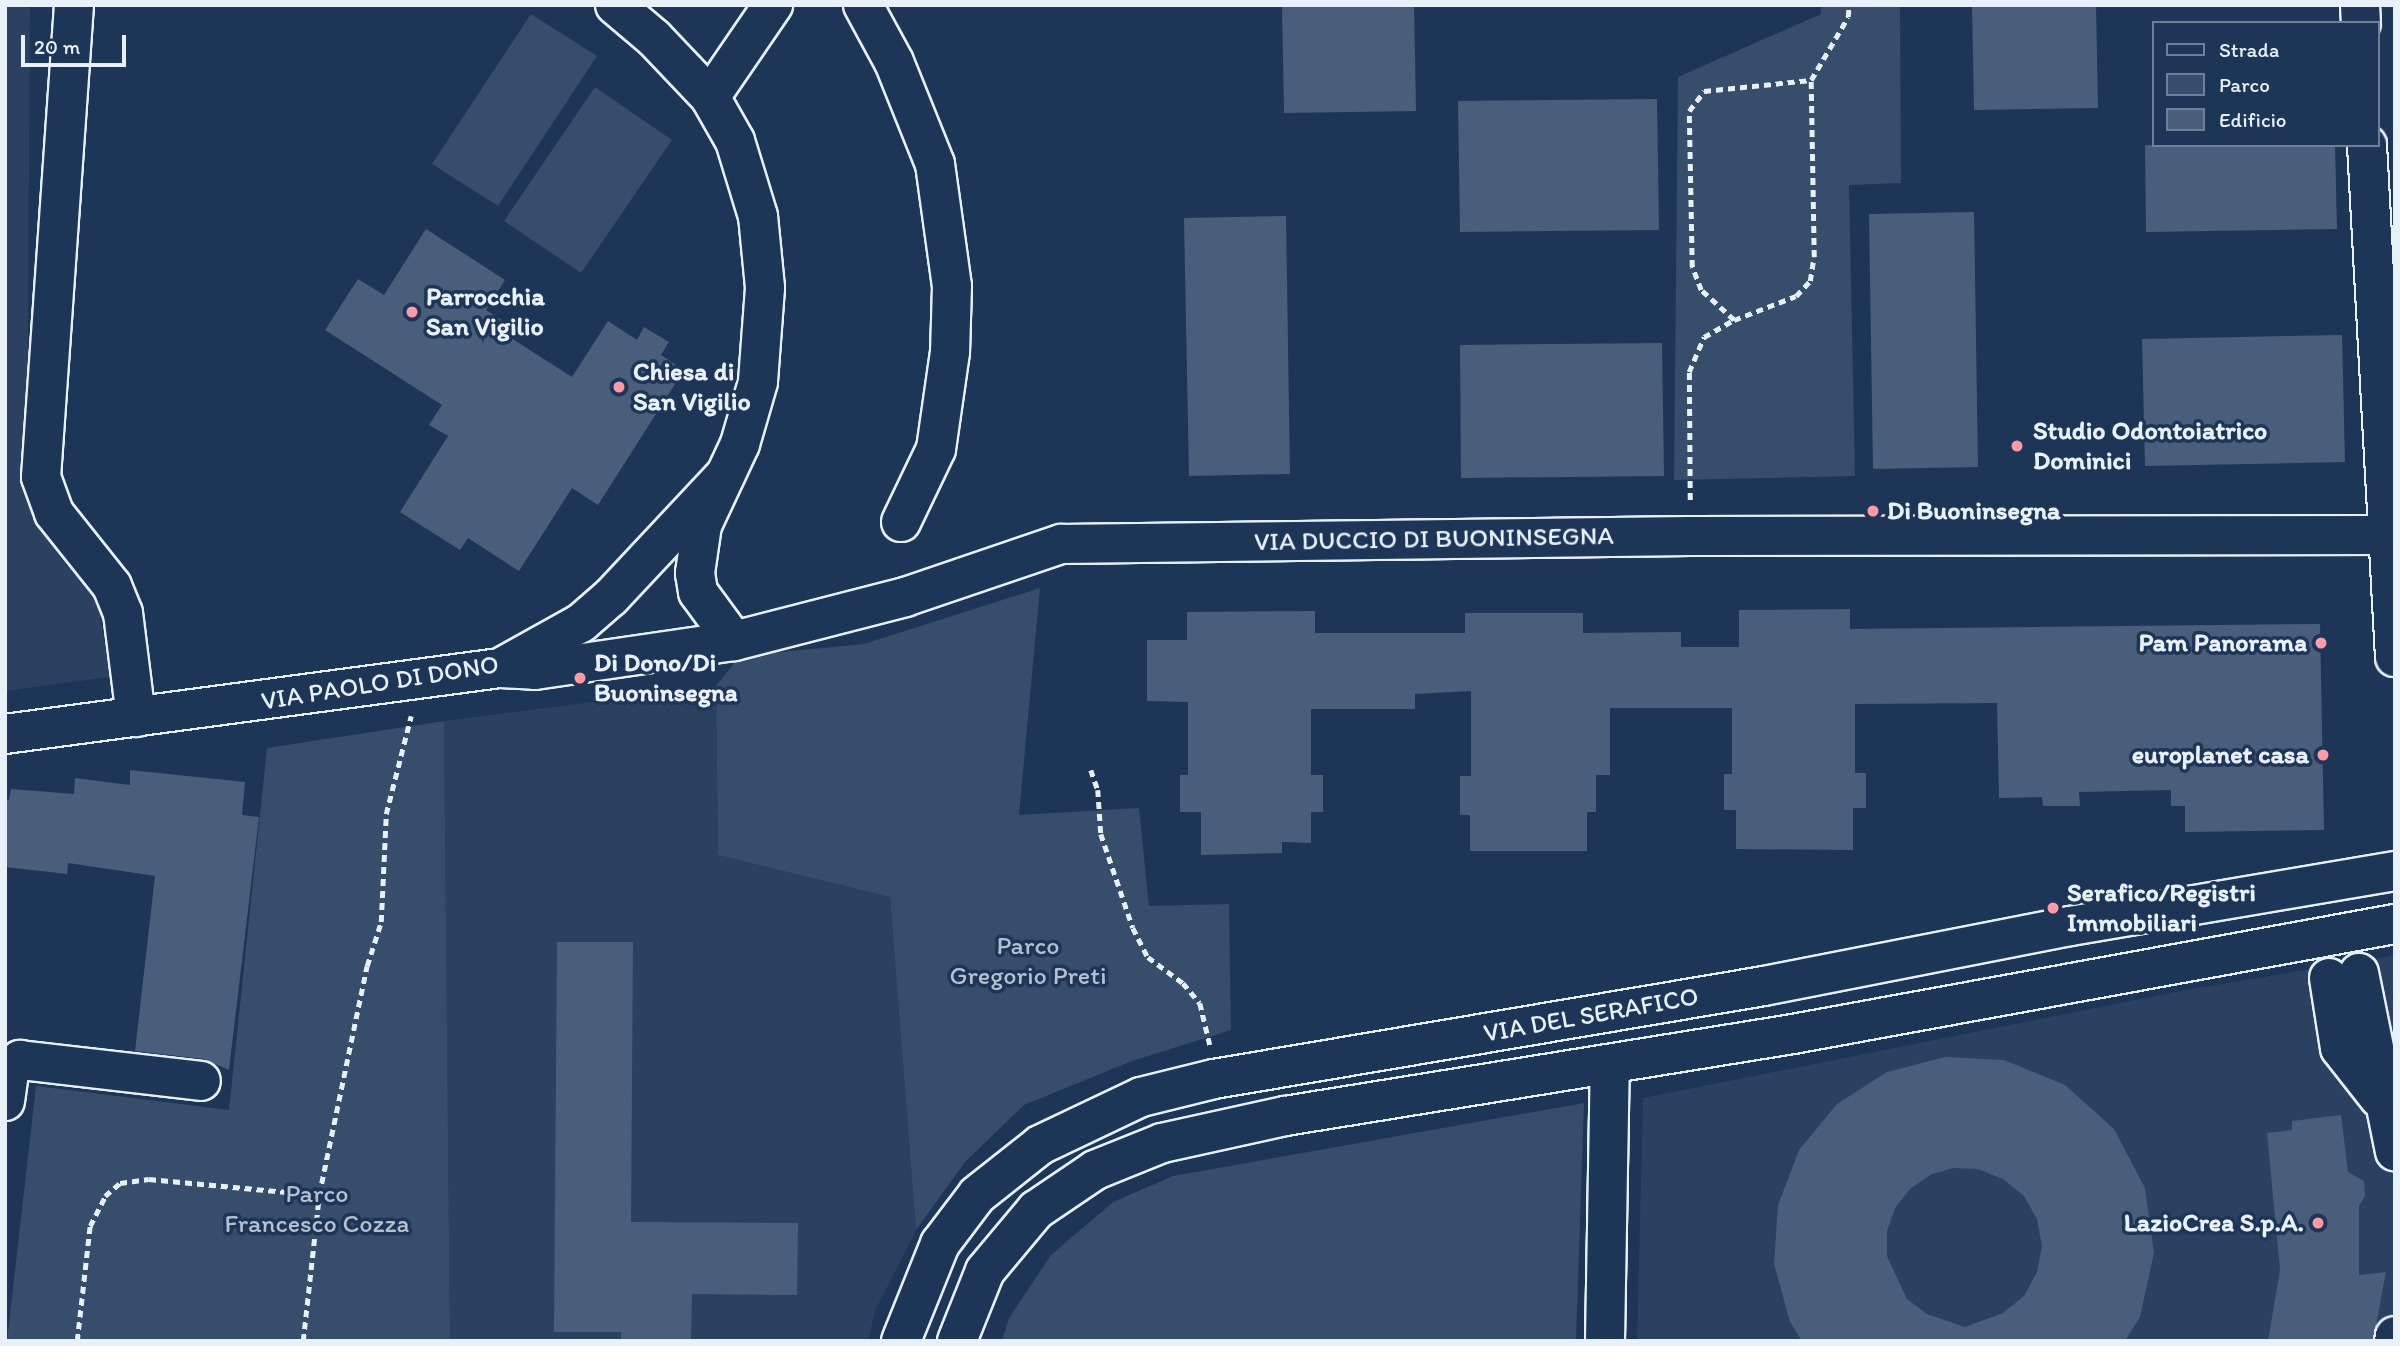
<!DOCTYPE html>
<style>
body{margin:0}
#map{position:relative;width:2400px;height:1346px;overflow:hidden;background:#1d3557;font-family:Itim,sans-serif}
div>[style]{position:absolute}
.built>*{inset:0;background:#2a4162}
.green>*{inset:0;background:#374d6c}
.building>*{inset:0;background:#495e7a}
.path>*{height:4.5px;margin-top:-2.25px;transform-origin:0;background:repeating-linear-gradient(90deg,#e8f1f8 0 7px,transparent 0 12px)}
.roads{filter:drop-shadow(2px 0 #e8f1f8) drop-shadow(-2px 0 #e8f1f8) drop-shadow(0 2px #e8f1f8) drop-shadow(0 -2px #e8f1f8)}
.minor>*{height:38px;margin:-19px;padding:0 19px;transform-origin:19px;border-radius:19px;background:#1d3557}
.dots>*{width:19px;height:19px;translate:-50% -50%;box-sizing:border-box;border:4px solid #1d3557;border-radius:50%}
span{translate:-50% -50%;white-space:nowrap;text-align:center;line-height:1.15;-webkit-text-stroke:7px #1d3557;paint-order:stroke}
.poi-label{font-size:26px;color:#e8f1f8;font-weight:700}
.left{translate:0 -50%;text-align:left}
.right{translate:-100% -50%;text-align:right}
.street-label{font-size:26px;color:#e8f1f8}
.park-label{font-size:26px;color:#b3c0ce}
.frame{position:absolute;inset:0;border:7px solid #e8f1f8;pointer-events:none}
.legend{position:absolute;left:2152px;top:21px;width:228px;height:126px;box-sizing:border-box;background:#1d3557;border:2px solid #6e8097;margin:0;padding:9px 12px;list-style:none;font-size:21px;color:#e8f1f8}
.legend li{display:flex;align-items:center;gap:14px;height:35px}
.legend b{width:35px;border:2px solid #6e8097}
.scale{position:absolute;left:21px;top:35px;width:105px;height:32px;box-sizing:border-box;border:4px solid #e8f1f8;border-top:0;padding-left:9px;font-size:21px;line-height:24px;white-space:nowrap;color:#e8f1f8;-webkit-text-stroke:5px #1d3557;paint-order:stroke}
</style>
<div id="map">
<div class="built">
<div style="clip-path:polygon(5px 5px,30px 5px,27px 494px,36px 520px,61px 558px,98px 602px,110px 677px,5px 691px)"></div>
<div style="clip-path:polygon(716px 686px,718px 855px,890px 897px,916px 1230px,875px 1311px,868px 1341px,450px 1341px,444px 721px)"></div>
<div style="clip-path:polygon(2395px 955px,2395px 1341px,1637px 1341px,1643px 1098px,2191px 989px,2312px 969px,2314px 980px,2376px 970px,2374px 959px)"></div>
</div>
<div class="green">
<div style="clip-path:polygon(1821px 5px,1900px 5px,1901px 183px,1849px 185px,1855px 476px,1674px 480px,1678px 77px,1821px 14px)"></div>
<div style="clip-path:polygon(531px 14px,597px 56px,498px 206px,432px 164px)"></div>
<div style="clip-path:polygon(595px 87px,672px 140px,581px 273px,504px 221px)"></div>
<div style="clip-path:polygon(1040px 588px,1019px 815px,1139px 808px,1149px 906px,1229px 904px,1231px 1030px,1132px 1061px,1024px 1105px,965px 1162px,916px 1230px,890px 897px,718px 855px,716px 686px,740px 656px,864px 644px)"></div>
<div style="clip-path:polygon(444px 721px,450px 1341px,7px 1341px,36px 1086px,229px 1110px,267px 748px)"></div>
<div style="clip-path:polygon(1584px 1103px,1576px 1341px,1002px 1341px,1009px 1318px,1051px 1255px,1113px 1202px,1173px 1176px)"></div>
</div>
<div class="building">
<div style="clip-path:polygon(1282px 5px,1414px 5px,1416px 111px,1284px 113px)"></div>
<div style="clip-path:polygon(1972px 5px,2096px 5px,2098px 108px,1974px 110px)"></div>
<div style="clip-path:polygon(1657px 99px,1659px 230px,1460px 232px,1458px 101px)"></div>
<div style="clip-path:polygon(2145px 145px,2335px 145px,2337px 229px,2146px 232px)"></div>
<div style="clip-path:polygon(1974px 212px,1978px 467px,1873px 469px,1869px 214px)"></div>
<div style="clip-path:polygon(1286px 216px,1290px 474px,1189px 476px,1184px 218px)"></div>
<div style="clip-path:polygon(426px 229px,505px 280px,486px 310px,516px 329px,511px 338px,572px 377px,608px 321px,637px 340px,644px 327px,669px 342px,661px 355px,684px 370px,598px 505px,572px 488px,519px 571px,468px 538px,460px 550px,400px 512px,448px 436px,429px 425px,442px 405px,325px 330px,358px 279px,384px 295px)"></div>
<div style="clip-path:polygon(2342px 335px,2345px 462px,2145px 466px,2142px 339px)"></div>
<div style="clip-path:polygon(1662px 343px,1664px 476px,1461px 478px,1460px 345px)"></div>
<div style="clip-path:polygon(1850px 609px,1850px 629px,2320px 624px,2324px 830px,2185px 832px,2185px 806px,2171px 806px,2171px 790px,2079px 792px,2080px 806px,2043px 806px,2042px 797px,1999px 798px,1997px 703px,1855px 704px,1855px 773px,1866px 773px,1866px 808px,1853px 808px,1853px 850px,1736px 849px,1736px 810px,1724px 810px,1724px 774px,1732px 774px,1732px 708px,1610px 708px,1610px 775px,1596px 775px,1596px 812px,1587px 812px,1587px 851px,1470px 851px,1470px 815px,1460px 815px,1460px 776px,1471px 776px,1471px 691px,1415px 694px,1415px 709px,1311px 709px,1311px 775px,1323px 775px,1323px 812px,1311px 812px,1311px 843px,1282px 842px,1282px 853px,1201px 855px,1201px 812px,1180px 812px,1180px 775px,1188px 775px,1188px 702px,1147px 701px,1147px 640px,1187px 640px,1187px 612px,1315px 611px,1315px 633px,1465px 633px,1465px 613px,1583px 613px,1583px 633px,1681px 632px,1681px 647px,1739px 647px,1739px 610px)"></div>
<div style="clip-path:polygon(130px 770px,245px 782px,242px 815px,259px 817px,229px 1070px,204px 1059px,135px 1051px,155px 876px,68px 863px,67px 874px,5px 867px,5px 799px,9px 800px,11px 789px,74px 794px,75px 778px,130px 785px)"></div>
<div style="clip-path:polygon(557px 942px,633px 942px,631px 1222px,798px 1223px,797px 1295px,692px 1294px,691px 1341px,621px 1341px,621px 1332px,554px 1332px)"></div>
<div style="clip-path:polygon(evenodd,1945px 1057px,2004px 1060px,2065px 1085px,2114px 1129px,2145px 1188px,2154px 1253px,2140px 1317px,2125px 1341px,1802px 1341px,1790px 1322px,1774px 1264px,1778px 1205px,1799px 1150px,1837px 1104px,1887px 1072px,1945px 1057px,1953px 1168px,1978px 1169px,2003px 1179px,2024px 1196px,2037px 1219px,2042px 1246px,2037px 1272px,2024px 1296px,2003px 1313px,1965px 1327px,1927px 1314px,1907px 1299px,1887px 1256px,1887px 1231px,1895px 1208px,1910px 1189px,1930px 1175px,1953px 1168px)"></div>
<div style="clip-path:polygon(2341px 1115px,2348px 1172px,2364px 1181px,2365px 1196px,2359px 1206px,2359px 1275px,2386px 1272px,2373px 1341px,2268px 1341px,2280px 1270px,2267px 1133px,2292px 1130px,2292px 1121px)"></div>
</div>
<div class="path">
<div style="left:1734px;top:320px;width:45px;rotate:-137.7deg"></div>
<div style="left:1701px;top:290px;width:25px;rotate:-111deg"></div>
<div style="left:1692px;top:267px;width:156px;rotate:-91.1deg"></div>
<div style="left:1689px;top:111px;width:25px;rotate:-53deg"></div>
<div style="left:1704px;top:91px;width:108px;rotate:-5.9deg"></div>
<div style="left:1690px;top:500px;width:128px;rotate:-90.4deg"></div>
<div style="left:1689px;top:372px;width:38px;rotate:-67deg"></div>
<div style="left:1704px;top:337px;width:34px;rotate:-30deg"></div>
<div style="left:1734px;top:320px;width:66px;rotate:-21.2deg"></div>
<div style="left:1796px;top:296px;width:21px;rotate:-47deg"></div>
<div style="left:1810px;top:281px;width:24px;rotate:-81deg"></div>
<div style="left:1814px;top:257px;width:177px;rotate:-91deg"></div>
<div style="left:1811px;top:80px;width:73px;rotate:-59.6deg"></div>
<div style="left:1848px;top:17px;width:12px;rotate:-85deg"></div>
<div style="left:1091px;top:770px;width:21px;rotate:71deg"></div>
<div style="left:1098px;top:790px;width:44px;rotate:86.1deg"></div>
<div style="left:1101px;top:834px;width:99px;rotate:71.2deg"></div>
<div style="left:1133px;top:928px;width:33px;rotate:63deg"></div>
<div style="left:1148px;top:957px;width:44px;rotate:36.6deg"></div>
<div style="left:1183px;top:983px;width:26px;rotate:50deg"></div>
<div style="left:1200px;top:1003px;width:43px;rotate:76.6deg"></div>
<div style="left:77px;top:1341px;width:116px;rotate:-83.6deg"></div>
<div style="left:90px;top:1226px;width:34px;rotate:-63deg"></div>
<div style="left:105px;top:1196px;width:20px;rotate:-41deg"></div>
<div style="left:120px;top:1183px;width:29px;rotate:-8deg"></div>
<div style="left:149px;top:1179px;width:171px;rotate:5.4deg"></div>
<div style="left:303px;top:1341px;width:147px;rotate:-83.7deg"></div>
<div style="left:319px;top:1195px;width:234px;rotate:-78.2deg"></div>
<div style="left:367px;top:966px;width:46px;rotate:-72.3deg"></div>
<div style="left:381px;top:922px;width:108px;rotate:-87.3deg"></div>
<div style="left:386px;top:814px;width:101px;rotate:-75.7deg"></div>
</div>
<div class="roads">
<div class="minor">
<div style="left:74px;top:5px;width:473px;rotate:94deg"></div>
<div style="left:41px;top:477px;width:38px;rotate:70deg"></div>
<div style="left:54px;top:513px;width:93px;rotate:51.5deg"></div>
<div style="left:112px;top:586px;width:29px;rotate:68deg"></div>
<div style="left:123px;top:613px;width:105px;rotate:82.9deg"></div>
<div style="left:615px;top:5px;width:51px;rotate:40.2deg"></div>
<div style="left:654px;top:38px;width:81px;rotate:46.5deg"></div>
<div style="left:710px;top:97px;width:51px;rotate:60.4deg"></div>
<div style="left:735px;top:141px;width:78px;rotate:73deg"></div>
<div style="left:758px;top:216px;width:72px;rotate:84.4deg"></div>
<div style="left:765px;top:288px;width:94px;rotate:94.3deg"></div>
<div style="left:758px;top:382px;width:65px;rotate:106.2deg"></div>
<div style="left:740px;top:444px;width:89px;rotate:115.1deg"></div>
<div style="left:702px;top:525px;width:49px;rotate:98.3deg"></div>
<div style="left:695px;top:573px;width:19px;rotate:81deg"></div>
<div style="left:698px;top:592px;width:61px;rotate:53.7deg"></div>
<div style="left:863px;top:5px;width:65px;rotate:61.5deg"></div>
<div style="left:894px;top:62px;width:110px;rotate:68.1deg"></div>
<div style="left:935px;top:164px;width:123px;rotate:82.1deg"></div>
<div style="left:952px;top:286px;width:66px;rotate:91.7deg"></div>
<div style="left:950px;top:352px;width:98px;rotate:98.2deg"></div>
<div style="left:936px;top:449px;width:81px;rotate:115.6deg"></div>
<div style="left:2360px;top:5px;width:18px;rotate:87deg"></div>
<div style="left:710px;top:97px;width:112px;rotate:-55.6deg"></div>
<div style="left:2367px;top:145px;width:513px;rotate:86.87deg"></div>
<div style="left:500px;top:668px;width:35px;rotate:3deg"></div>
<div style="left:535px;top:670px;width:201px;rotate:-8.3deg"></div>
<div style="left:734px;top:641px;width:177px;rotate:-14.4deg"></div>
<div style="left:905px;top:597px;width:165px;rotate:-18.8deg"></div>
<div style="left:1061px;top:544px;width:629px;rotate:-0.73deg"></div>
<div style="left:1690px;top:536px;width:695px;rotate:-0.08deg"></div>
<div style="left:5px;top:734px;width:499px;rotate:-7.6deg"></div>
<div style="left:500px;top:668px;width:93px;rotate:-29.1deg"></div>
<div style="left:581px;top:623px;width:40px;rotate:-41deg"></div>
<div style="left:611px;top:597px;width:167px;rotate:-46.9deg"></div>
<div style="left:2359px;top:973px;width:182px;rotate:78.6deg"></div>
<div style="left:2329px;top:978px;width:71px;rotate:81.1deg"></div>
<div style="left:2340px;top:1048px;width:63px;rotate:52deg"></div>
<div style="left:5px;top:1101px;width:30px;rotate:-82deg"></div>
<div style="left:9px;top:1071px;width:16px;rotate:-45deg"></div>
<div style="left:20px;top:1060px;width:182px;rotate:6.6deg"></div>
<div style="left:901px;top:1341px;width:105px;rotate:-68.1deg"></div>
<div style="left:940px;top:1244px;width:61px;rotate:-52.9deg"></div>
<div style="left:977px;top:1195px;width:80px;rotate:-38.4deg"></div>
<div style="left:1040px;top:1145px;width:112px;rotate:-25.4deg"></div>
<div style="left:1141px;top:1097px;width:75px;rotate:-13.9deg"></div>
<div style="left:1214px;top:1079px;width:558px;rotate:-9.6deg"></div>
<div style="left:1764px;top:986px;width:312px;rotate:-11.1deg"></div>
<div style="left:2070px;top:926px;width:330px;rotate:-9.6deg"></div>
<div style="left:957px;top:1341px;width:75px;rotate:-68.2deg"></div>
<div style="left:985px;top:1271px;width:80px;rotate:-50.1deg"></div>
<div style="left:1036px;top:1210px;width:71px;rotate:-34.1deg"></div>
<div style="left:1095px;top:1170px;width:72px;rotate:-21.9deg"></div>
<div style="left:1162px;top:1143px;width:126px;rotate:-12.4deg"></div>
<div style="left:1285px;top:1116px;width:515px;rotate:-9.17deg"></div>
<div style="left:1793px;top:1034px;width:612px;rotate:-10.36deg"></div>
<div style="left:1605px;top:1341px;width:277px;rotate:-89deg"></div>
<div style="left:2394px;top:1341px;width:5px;rotate:-79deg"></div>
</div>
</div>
<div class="dots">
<div style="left:412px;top:312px;background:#ff9aa2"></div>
<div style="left:619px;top:387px;background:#ff9aa2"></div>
<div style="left:2017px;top:446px;background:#ff9aa2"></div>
<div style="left:1873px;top:511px;background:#ff9aa2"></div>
<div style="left:2321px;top:643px;background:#ff9aa2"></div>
<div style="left:580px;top:678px;background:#ff9aa2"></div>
<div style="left:2323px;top:755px;background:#ff9aa2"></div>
<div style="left:2053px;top:908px;background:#ff9aa2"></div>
<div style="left:2318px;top:1223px;background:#ff9aa2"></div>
</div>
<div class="poi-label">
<span class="left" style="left:426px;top:312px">Parrocchia<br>San Vigilio</span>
<span class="left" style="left:633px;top:387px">Chiesa di<br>San Vigilio</span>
<span class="left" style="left:2033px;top:446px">Studio Odontoiatrico<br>Dominici</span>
<span class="left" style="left:1887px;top:511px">Di Buoninsegna</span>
<span class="right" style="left:2307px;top:643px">Pam Panorama</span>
<span class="left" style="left:594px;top:678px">Di Dono/Di<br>Buoninsegna</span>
<span class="right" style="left:2309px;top:755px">europlanet casa</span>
<span class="left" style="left:2067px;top:908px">Serafico/Registri<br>Immobiliari</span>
<span class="right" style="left:2304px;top:1223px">LazioCrea S.p.A.</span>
</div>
<div class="street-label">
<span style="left:1434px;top:539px;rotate:-1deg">VIA DUCCIO DI BUONINSEGNA</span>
<span style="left:380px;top:683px;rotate:-9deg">VIA PAOLO DI DONO</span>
<span style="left:1591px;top:1015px;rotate:-10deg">VIA DEL SERAFICO</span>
</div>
<div class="park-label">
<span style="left:1028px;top:961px">Parco<br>Gregorio Preti</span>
<span style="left:317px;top:1209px">Parco<br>Francesco Cozza</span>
</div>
<div class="frame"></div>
<ul class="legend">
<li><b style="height:9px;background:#1d3557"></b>Strada</li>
<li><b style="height:19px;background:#374d6c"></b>Parco</li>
<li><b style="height:19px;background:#495e7a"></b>Edificio</li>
</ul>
<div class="scale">20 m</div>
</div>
